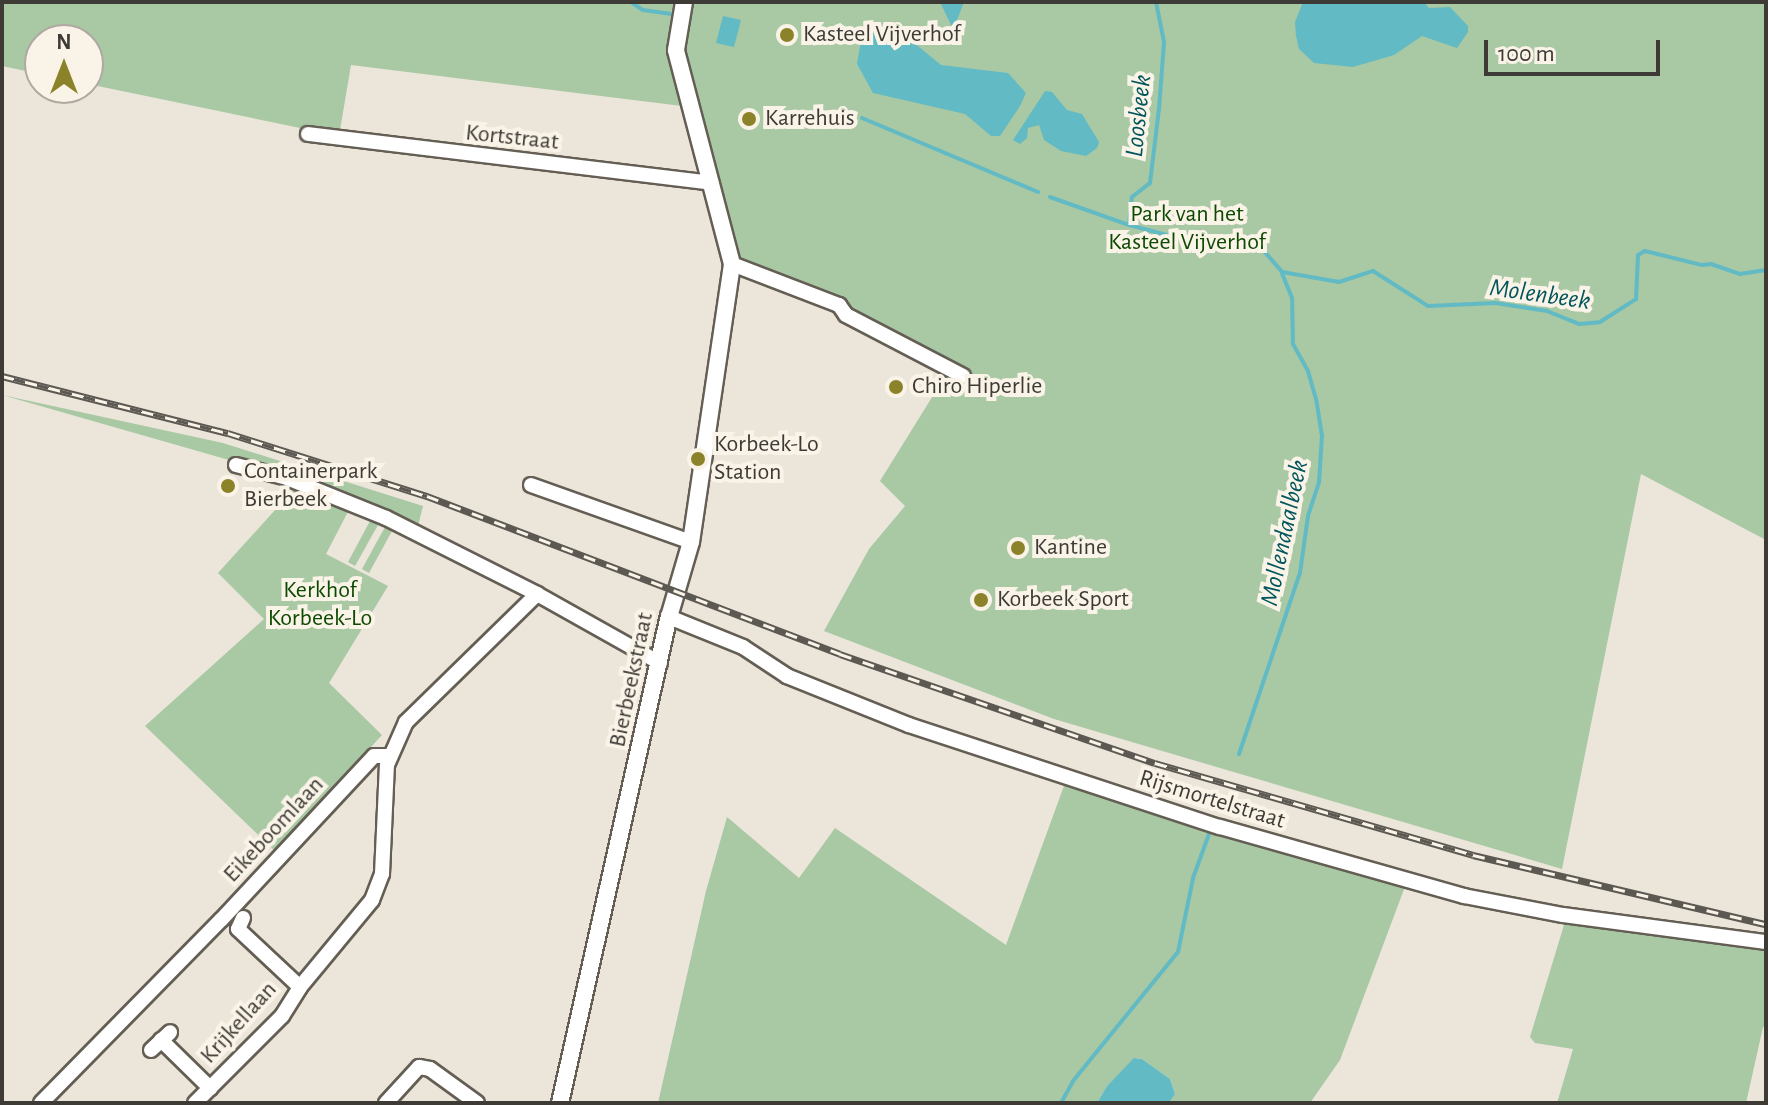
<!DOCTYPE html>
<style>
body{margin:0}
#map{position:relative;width:1768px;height:1105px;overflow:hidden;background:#ece5da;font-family:"Alegreya Sans",sans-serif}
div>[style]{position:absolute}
.green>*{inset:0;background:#a9c8a4}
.water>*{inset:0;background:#62bac4}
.stream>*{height:4px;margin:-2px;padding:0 2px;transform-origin:2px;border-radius:2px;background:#62bac4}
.roads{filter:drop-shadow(2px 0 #645e54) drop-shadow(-2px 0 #645e54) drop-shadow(0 2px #645e54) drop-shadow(0 -2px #645e54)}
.minor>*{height:14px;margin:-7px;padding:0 7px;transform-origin:7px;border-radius:7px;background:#fff}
.tertiary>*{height:16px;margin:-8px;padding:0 8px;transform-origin:8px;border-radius:8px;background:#fff}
.rail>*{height:7px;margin-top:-3.5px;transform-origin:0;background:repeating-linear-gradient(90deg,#faf3e7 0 12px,#5c5953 0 24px);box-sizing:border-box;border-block:2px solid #5c5953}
.dots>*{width:22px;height:22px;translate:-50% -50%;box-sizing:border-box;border:4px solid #faf3e7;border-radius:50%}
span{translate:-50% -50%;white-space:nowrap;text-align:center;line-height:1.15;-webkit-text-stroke:8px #faf3e7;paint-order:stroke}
.poi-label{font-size:24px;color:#3e3b37}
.left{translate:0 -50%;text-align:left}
.street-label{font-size:24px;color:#3e3b37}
.park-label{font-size:24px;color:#0d4a01}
.water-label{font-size:26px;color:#01555c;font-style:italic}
.frame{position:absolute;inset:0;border:4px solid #3e3b37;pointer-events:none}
.north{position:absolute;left:24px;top:24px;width:80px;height:80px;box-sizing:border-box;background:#faf3e7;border:2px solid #afa9a1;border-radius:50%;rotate:0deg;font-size:22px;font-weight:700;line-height:32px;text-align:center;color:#3e3b37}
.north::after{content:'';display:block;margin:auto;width:28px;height:36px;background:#8c8229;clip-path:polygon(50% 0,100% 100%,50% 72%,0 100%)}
.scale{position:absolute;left:1484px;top:40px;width:176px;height:36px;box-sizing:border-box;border:4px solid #3e3b37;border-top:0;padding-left:10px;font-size:24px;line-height:28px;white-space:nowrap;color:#3e3b37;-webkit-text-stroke:6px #faf3e7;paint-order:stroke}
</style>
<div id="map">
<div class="green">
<div style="clip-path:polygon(2px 2px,675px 2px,668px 46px,682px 106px,351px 65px,339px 136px,88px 84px,88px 40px,40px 40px,40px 74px,2px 66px)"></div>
<div style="clip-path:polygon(692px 2px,1766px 2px,1766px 540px,1641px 474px,1562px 869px,1054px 719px,824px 631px,869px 549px,905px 506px,880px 481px,952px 365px,741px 264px,685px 58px,683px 39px)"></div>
<div style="clip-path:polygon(2px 395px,223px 443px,423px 506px,417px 530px,288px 477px)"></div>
<div style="clip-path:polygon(296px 487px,351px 506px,326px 554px,388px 586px,329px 683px,382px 735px,275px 851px,145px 726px,264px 619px,218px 573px)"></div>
<div style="clip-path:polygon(370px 521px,378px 525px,355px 566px,348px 562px)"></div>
<div style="clip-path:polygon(385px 527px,392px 531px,369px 573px,362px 569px)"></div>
<div style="clip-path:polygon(1065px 783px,1406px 884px,1340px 1060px,1310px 1103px,1169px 1103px,1175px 1094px,1170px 1079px,1142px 1059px,1135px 1058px,1107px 1086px,1097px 1103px,658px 1103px,706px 891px,727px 817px,799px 878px,835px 828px,1006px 945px)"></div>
<div style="clip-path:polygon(1572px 918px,1766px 948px,1766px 1027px,1763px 1027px,1746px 1103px,1557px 1103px,1573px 1049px,1535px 1043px,1530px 1037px,1564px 925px)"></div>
</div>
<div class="water">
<div style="clip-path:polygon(940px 2px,964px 2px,955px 25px,951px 25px)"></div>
<div style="clip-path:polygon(1303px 2px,1424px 2px,1429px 8px,1450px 7px,1468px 26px,1468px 32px,1457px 48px,1422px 36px,1394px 55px,1353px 67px,1314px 63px,1299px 49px,1296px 36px,1295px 22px)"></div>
<div style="clip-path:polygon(723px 16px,741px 20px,734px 47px,716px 43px)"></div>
<div style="clip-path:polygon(870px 26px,896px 28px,941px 65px,1008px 73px,1026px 93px,1020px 106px,1000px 136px,991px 136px,965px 114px,873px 93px,857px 64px,861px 40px)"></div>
<div style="clip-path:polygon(1045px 91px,1052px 92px,1067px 110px,1082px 114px,1099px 142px,1097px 148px,1086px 156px,1061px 151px,1044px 140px,1039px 125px,1028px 128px,1027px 138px,1020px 144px,1013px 140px)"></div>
<div style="clip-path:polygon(1134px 1058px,1142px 1059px,1170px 1079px,1175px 1094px,1169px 1103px,1097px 1103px,1107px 1086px)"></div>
</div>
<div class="stream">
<div style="left:631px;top:2px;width:14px;rotate:34deg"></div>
<div style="left:643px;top:10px;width:27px;rotate:8deg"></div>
<div style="left:862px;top:118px;width:191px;rotate:22.8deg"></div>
<div style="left:1050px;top:197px;width:84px;rotate:19.5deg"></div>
<div style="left:1129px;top:225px;width:74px;rotate:14.8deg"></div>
<div style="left:1201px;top:244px;width:56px;rotate:-1deg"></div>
<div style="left:1257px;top:243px;width:38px;rotate:49deg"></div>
<div style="left:1282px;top:272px;width:58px;rotate:10deg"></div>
<div style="left:1339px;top:282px;width:36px;rotate:-18deg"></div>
<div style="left:1373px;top:271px;width:65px;rotate:32.5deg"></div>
<div style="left:1428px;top:306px;width:67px;rotate:-2.6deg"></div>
<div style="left:1495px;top:303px;width:53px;rotate:8.7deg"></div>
<div style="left:1547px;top:311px;width:35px;rotate:22deg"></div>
<div style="left:1579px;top:324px;width:21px;rotate:-5deg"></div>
<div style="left:1600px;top:322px;width:43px;rotate:-32.6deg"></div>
<div style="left:1636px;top:299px;width:44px;rotate:-87.4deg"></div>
<div style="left:1638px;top:255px;width:8px;rotate:-30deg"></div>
<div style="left:1645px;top:251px;width:59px;rotate:13.8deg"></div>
<div style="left:1702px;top:265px;width:9px;rotate:-6deg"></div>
<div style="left:1711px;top:264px;width:31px;rotate:19deg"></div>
<div style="left:1740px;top:274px;width:26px;rotate:-9deg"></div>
<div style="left:1129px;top:225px;width:28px;rotate:-84deg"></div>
<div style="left:1132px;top:197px;width:23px;rotate:-38deg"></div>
<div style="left:1150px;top:183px;width:75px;rotate:-83.1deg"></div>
<div style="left:1159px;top:109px;width:67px;rotate:-85.7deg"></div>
<div style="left:1164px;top:42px;width:41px;rotate:-101.3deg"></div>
<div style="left:1239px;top:754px;width:191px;rotate:-71.4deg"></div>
<div style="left:1300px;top:573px;width:58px;rotate:-82deg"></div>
<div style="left:1308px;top:516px;width:36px;rotate:-72deg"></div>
<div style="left:1319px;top:482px;width:46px;rotate:-86.3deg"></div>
<div style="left:1322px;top:436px;width:37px;rotate:-99deg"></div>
<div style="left:1316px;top:399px;width:29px;rotate:-106deg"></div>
<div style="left:1308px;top:371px;width:31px;rotate:-119deg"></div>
<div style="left:1293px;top:344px;width:46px;rotate:-91.2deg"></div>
<div style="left:1292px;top:298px;width:27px;rotate:-112deg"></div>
<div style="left:1061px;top:1103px;width:25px;rotate:-61deg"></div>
<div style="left:1073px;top:1081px;width:166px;rotate:-50.9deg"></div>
<div style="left:1178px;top:952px;width:76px;rotate:-78.5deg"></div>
<div style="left:1193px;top:878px;width:47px;rotate:-70deg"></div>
</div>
<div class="roads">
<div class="minor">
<div style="left:308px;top:134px;width:406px;rotate:6.9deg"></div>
<div style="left:732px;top:264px;width:115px;rotate:21deg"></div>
<div style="left:839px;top:305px;width:12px;rotate:55deg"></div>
<div style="left:846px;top:315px;width:132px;rotate:27.5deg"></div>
<div style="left:236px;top:465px;width:53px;rotate:14.3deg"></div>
<div style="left:287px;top:478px;width:107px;rotate:22deg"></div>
<div style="left:386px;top:518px;width:169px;rotate:26.7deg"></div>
<div style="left:537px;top:594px;width:141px;rotate:29.3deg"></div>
<div style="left:531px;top:485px;width:170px;rotate:19.6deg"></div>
<div style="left:669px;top:617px;width:80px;rotate:22.1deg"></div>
<div style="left:743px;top:647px;width:53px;rotate:33.4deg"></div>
<div style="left:787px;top:676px;width:131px;rotate:21.9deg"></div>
<div style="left:909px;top:725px;width:327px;rotate:18.2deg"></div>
<div style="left:1220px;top:827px;width:254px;rotate:15.8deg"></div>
<div style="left:1464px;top:896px;width:101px;rotate:10.9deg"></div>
<div style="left:1563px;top:915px;width:205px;rotate:7.6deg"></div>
<div style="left:243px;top:918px;width:12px;rotate:114deg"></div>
<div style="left:238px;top:929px;width:85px;rotate:43.1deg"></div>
<div style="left:161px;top:1040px;width:69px;rotate:44.4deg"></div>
<div style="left:151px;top:1050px;width:26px;rotate:-43deg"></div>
<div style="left:41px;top:1103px;width:257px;rotate:-45.5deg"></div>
<div style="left:221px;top:920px;width:224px;rotate:-47deg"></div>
<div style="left:374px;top:756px;width:15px"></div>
<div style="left:195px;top:1103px;width:123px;rotate:-45deg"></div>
<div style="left:282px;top:1016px;width:34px;rotate:-58deg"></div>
<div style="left:300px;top:987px;width:113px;rotate:-50.4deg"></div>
<div style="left:372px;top:900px;width:28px;rotate:-69deg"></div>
<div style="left:382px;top:874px;width:109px;rotate:-87.4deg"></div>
<div style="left:387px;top:765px;width:47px;rotate:-66.2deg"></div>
<div style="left:406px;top:722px;width:183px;rotate:-44.3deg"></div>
<div style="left:386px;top:1103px;width:49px;rotate:-47.5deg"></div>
<div style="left:419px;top:1067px;width:11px;rotate:10deg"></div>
<div style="left:430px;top:1069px;width:58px;rotate:35.9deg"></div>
</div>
<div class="tertiary">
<div style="left:560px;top:1103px;width:498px;rotate:-77.4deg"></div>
<div style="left:669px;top:617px;width:78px;rotate:-73.7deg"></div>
<div style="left:691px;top:542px;width:281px;rotate:-81.6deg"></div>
<div style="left:732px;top:264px;width:221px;rotate:-104.7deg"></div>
<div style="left:676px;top:50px;width:49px;rotate:-80.5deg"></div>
</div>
</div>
<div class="rail">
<div style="left:2px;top:376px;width:233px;rotate:14.2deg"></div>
<div style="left:228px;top:433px;width:209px;rotate:17.6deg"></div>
<div style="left:427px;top:496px;width:442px;rotate:20.9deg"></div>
<div style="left:840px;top:654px;width:333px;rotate:19.1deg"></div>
<div style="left:1155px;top:763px;width:331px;rotate:16.1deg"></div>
<div style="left:1473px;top:855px;width:301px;rotate:13.3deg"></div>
</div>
<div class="dots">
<div style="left:787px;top:35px;background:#8c8229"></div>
<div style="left:749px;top:119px;background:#8c8229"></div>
<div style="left:896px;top:387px;background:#8c8229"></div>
<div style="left:698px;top:459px;background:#8c8229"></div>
<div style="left:228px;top:486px;background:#8c8229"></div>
<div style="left:1018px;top:548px;background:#8c8229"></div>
<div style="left:981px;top:600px;background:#8c8229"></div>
</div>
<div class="poi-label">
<span class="left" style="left:803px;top:35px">Kasteel Vijverhof</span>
<span class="left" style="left:765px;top:119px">Karrehuis</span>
<span class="left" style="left:912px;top:387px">Chiro Hiperlie</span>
<span class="left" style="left:714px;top:459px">Korbeek-Lo<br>Station</span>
<span class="left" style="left:244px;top:486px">Containerpark<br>Bierbeek</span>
<span class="left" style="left:1034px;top:548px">Kantine</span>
<span class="left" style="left:997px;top:600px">Korbeek Sport</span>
</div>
<div class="street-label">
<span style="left:512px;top:138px;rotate:6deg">Kortstraat</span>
<span style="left:632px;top:680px;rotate:-78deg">Bierbeekstraat</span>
<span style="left:1212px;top:800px;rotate:17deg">Rijsmortelstraat</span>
<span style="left:274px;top:830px;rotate:-47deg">Eikeboomlaan</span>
<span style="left:239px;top:1023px;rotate:-48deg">Krijkellaan</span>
</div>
<div class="park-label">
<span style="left:1187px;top:229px">Park van het<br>Kasteel Vijverhof</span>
<span style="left:320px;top:605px">Kerkhof<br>Korbeek-Lo</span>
</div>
<div class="water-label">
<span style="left:1139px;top:116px;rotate:-84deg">Loosbeek</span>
<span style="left:1540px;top:295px;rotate:8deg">Molenbeek</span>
<span style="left:1285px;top:533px;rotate:-78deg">Mollendaalbeek</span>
</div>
<div class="frame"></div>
<div class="north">N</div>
<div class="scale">100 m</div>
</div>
